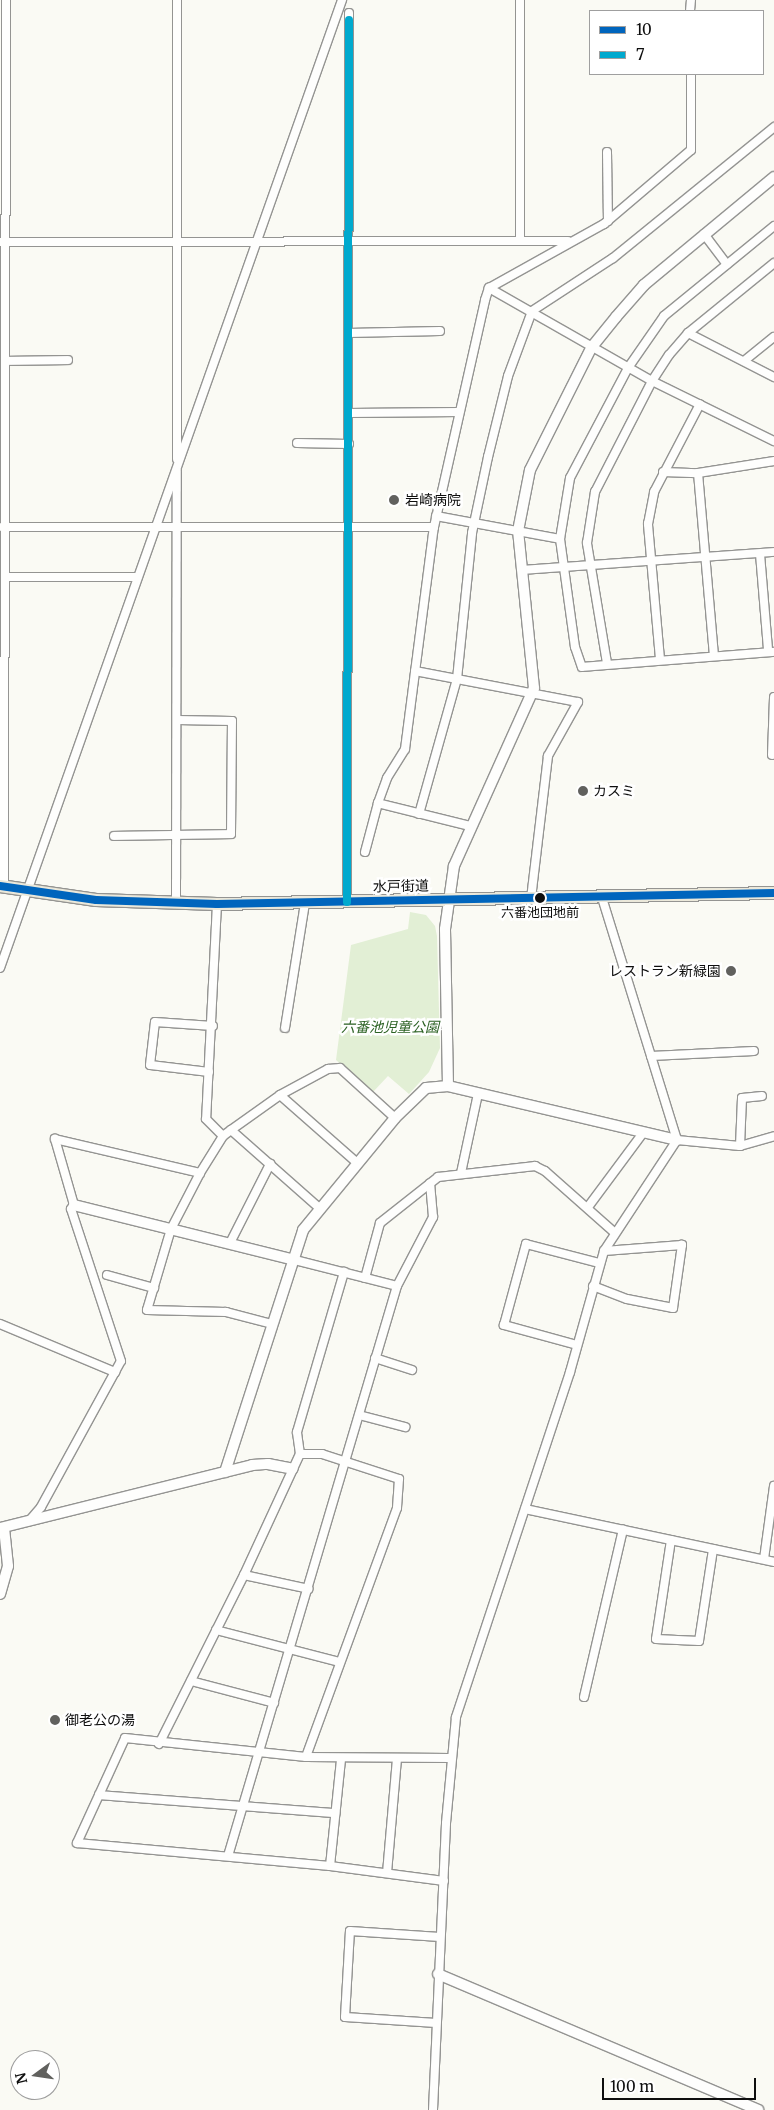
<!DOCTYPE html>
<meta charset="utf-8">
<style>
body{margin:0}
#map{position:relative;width:774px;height:2110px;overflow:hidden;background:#fafaf4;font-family:Merriweather,"Noto Sans JP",serif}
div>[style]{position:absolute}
.green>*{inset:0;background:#e2efd5}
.roads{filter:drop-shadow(1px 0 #949492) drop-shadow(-1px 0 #949492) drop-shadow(0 1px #949492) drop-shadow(0 -1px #949492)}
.minor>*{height:8px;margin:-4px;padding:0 4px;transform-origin:4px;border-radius:4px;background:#fefefd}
.tertiary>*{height:10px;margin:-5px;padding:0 5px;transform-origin:5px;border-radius:5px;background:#fefefd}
.primary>*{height:12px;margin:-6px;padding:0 6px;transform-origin:6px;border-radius:6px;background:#ebe8da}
.bus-1>*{height:8px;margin:-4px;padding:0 4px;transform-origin:4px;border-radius:4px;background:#0065bd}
.bus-2>*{height:8px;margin:-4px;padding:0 4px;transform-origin:4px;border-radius:4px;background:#00a9ce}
.dots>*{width:14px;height:14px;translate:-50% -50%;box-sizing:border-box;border:2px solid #fff;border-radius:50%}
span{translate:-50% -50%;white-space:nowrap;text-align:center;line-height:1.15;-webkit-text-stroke:5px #fff;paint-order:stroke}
.bus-label{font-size:13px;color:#0e0e0e}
.poi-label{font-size:14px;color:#0e0e0e}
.left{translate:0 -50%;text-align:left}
.right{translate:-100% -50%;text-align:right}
.street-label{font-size:14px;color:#0e0e0e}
.park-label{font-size:14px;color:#2b6123;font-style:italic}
.legend{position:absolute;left:589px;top:10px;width:175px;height:65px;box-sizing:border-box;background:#fff;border:1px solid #9f9f9f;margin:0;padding:6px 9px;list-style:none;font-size:15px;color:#0e0e0e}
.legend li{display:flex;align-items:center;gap:10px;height:25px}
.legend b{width:25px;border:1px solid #9f9f9f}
.north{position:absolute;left:10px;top:2050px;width:50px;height:50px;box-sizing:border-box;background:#fff;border:1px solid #9f9f9f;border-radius:50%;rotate:256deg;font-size:14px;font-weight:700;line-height:20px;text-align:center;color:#0e0e0e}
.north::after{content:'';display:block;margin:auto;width:18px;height:22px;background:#61615e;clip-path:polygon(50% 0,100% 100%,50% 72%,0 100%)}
.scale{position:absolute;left:602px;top:2078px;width:154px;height:22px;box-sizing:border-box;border:2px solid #0e0e0e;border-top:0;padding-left:6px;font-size:15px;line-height:18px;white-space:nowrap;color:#0e0e0e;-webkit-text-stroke:4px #fff;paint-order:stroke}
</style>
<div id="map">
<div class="green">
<div style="clip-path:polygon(410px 912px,426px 915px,435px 926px,437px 936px,440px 1048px,429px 1072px,409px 1094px,388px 1076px,373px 1092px,336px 1060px,351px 945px,408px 929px)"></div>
</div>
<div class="roads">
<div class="minor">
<div style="left:520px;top:0;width:240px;rotate:90deg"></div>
<div style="left:690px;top:11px;width:11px;rotate:-85deg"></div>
<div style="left:607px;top:152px;width:69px;rotate:89.2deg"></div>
<div style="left:774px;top:226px;width:142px;rotate:140.7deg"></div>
<div style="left:664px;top:316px;width:63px;rotate:124.7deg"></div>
<div style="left:628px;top:368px;width:124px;rotate:117.8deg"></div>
<div style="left:570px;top:478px;width:62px;rotate:99.3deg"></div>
<div style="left:560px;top:539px;width:109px;rotate:82.1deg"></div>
<div style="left:575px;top:647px;width:21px;rotate:71deg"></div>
<div style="left:582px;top:667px;width:193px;rotate:-4.5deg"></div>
<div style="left:704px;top:234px;width:38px;rotate:53deg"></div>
<div style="left:0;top:242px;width:568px;rotate:-0.1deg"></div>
<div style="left:489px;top:288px;width:188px;rotate:29.7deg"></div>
<div style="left:652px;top:381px;width:136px;rotate:26.2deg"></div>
<div style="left:348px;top:333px;width:92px;rotate:-1.2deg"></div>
<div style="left:688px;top:333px;width:97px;rotate:27.1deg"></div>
<div style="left:5px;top:361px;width:63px;rotate:-0.9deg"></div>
<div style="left:744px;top:361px;width:38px;rotate:-39deg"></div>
<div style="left:349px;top:413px;width:110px;rotate:-0.5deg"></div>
<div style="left:297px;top:443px;width:52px;rotate:1.1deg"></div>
<div style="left:177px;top:459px;width:459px;rotate:-90deg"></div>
<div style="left:663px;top:472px;width:35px;rotate:2deg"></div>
<div style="left:698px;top:473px;width:77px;rotate:-9deg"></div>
<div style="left:698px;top:473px;width:183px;rotate:85deg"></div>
<div style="left:436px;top:516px;width:126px;rotate:10.5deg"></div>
<div style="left:2px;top:527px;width:432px"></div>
<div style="left:760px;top:554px;width:96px;rotate:85.2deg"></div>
<div style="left:522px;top:570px;width:253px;rotate:-4.1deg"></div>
<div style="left:6px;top:577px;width:131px"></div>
<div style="left:660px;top:659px;width:136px;rotate:-95.1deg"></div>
<div style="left:648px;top:524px;width:33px;rotate:-79deg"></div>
<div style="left:654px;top:492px;width:99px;rotate:-62.4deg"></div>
<div style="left:607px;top:663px;width:122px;rotate:-99.5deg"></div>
<div style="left:587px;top:543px;width:52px;rotate:-81.1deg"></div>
<div style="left:595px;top:492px;width:125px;rotate:-62.8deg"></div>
<div style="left:652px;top:381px;width:31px;rotate:-57deg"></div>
<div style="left:669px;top:355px;width:29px;rotate:-49deg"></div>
<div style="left:688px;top:333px;width:111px;rotate:-39.1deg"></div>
<div style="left:415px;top:671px;width:166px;rotate:10.8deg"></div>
<div style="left:578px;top:702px;width:62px;rotate:119.1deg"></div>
<div style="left:548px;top:756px;width:144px;rotate:96.8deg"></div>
<div style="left:772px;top:755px;width:58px;rotate:-88deg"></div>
<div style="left:419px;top:814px;width:140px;rotate:-74.3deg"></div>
<div style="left:457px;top:679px;width:147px;rotate:-84.1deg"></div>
<div style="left:472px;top:533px;width:78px;rotate:-78.1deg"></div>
<div style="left:488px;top:457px;width:83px;rotate:-76.1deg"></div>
<div style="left:508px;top:376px;width:69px;rotate:-69.7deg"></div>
<div style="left:532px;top:311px;width:97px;rotate:-33.2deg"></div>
<div style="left:613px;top:258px;width:208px;rotate:-39.1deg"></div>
<div style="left:470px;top:826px;width:95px;rotate:-166deg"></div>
<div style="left:378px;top:803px;width:27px;rotate:-70deg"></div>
<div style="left:387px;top:778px;width:34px;rotate:-58deg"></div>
<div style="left:405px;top:749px;width:224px;rotate:-82.6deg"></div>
<div style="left:434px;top:527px;width:233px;rotate:-77.3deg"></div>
<div style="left:485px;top:300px;width:13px;rotate:-72deg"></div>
<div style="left:489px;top:288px;width:132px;rotate:-29.1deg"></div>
<div style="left:604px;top:224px;width:114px;rotate:-40.4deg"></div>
<div style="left:691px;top:150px;width:76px;rotate:-90deg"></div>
<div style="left:114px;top:836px;width:117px;rotate:-1deg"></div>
<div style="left:231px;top:834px;width:113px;rotate:-89.5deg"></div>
<div style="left:232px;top:721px;width:55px;rotate:-179deg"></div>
<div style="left:365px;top:852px;width:51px;rotate:-75.1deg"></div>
<div style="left:4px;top:887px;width:887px;rotate:-89.87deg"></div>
<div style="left:347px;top:902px;width:889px;rotate:-89.87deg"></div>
<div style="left:176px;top:904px;width:433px;rotate:-89.9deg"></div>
<div style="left:217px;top:904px;width:215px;rotate:92.9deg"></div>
<div style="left:206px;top:1119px;width:24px;rotate:45deg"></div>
<div style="left:0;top:968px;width:1027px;rotate:-70.54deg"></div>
<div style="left:285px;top:1028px;width:127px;rotate:-80.9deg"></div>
<div style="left:651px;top:1056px;width:103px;rotate:-2.8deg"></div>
<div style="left:209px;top:1072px;width:59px;rotate:-173.2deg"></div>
<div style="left:150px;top:1065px;width:43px;rotate:-83.4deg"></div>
<div style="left:155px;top:1022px;width:58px;rotate:3.9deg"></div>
<div style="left:280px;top:1095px;width:103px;rotate:41.4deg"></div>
<div style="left:231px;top:1130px;width:116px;rotate:41.5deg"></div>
<div style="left:677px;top:1140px;width:63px;rotate:5.4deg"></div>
<div style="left:740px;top:1146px;width:35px;rotate:-16deg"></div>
<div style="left:740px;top:1146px;width:48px;rotate:-87.6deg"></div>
<div style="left:742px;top:1098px;width:20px;rotate:-6deg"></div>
<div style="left:461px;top:1173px;width:81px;rotate:-77.9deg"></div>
<div style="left:588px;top:1207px;width:92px;rotate:-53.4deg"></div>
<div style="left:230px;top:1243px;width:89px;rotate:-63.1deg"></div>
<div style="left:291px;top:1259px;width:109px;rotate:14.3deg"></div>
<div style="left:107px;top:1275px;width:49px;rotate:15.5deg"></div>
<div style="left:365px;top:1278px;width:57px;rotate:-74.7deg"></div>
<div style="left:380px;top:1223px;width:74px;rotate:-38.4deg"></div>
<div style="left:438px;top:1177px;width:98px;rotate:-6.5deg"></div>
<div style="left:535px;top:1166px;width:11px;rotate:27deg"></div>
<div style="left:545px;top:1171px;width:92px;rotate:41.5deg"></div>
<div style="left:593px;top:1286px;width:36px;rotate:21deg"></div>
<div style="left:627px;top:1299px;width:47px;rotate:11.1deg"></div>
<div style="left:673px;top:1308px;width:64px;rotate:-81.9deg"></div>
<div style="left:682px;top:1245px;width:78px;rotate:175.6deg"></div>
<div style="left:0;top:1324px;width:125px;rotate:22.7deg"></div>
<div style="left:272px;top:1324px;width:48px;rotate:-165.4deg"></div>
<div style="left:226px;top:1312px;width:79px;rotate:-178.5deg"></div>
<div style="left:147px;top:1310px;width:84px;rotate:-73.5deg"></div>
<div style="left:171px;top:1229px;width:63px;rotate:-62.6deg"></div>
<div style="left:200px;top:1173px;width:44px;rotate:-58.1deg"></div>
<div style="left:223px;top:1136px;width:10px;rotate:-37deg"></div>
<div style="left:231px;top:1130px;width:60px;rotate:-35.5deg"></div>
<div style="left:280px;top:1095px;width:55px;rotate:-28.4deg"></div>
<div style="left:328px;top:1069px;width:12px;rotate:-5deg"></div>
<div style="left:340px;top:1068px;width:74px;rotate:42.3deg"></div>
<div style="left:577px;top:1345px;width:76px;rotate:-164.7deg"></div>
<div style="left:504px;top:1325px;width:84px;rotate:-74.8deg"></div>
<div style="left:526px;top:1244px;width:75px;rotate:14.6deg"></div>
<div style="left:375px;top:1358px;width:39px;rotate:18deg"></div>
<div style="left:359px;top:1415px;width:48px;rotate:14.6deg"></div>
<div style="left:300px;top:1454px;width:22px"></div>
<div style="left:322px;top:1454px;width:81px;rotate:18deg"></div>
<div style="left:399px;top:1479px;width:29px;rotate:94deg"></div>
<div style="left:397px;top:1508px;width:265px;rotate:110.1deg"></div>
<div style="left:525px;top:1509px;width:255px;rotate:12deg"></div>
<div style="left:29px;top:1521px;width:18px;rotate:-49deg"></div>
<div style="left:41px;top:1507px;width:166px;rotate:-61.3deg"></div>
<div style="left:121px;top:1361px;width:160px;rotate:-108.2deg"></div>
<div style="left:71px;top:1209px;width:5px;rotate:-53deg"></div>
<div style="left:74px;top:1205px;width:69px;rotate:-106.1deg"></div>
<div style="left:55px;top:1139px;width:149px;rotate:13.2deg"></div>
<div style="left:671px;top:1540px;width:100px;rotate:98.6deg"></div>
<div style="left:656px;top:1639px;width:43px;rotate:2.7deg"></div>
<div style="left:699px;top:1641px;width:93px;rotate:-81.3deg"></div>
<div style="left:764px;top:1559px;width:74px;rotate:-82.2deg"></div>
<div style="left:244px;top:1575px;width:66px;rotate:12.2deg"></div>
<div style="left:216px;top:1630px;width:128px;rotate:14.5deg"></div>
<div style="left:191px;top:1681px;width:86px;rotate:14.8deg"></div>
<div style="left:584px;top:1697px;width:172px;rotate:-76.9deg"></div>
<div style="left:159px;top:1744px;width:189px;rotate:-63.3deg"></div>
<div style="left:244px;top:1575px;width:133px;rotate:-65.2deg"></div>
<div style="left:300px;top:1454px;width:22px;rotate:-98deg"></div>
<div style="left:297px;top:1432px;width:167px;rotate:-73.6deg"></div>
<div style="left:99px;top:1795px;width:237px;rotate:4.4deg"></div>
<div style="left:228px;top:1856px;width:595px;rotate:-73.49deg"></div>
<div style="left:397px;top:1286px;width:78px;rotate:-62.4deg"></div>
<div style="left:433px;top:1217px;width:34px;rotate:-95deg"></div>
<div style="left:330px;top:1866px;width:108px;rotate:-84.1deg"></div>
<div style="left:387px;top:1873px;width:115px;rotate:-85deg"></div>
<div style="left:444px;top:1881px;width:115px;rotate:-172.5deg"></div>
<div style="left:330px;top:1866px;width:254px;rotate:-174.8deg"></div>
<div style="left:77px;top:1843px;width:115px;rotate:-65.4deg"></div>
<div style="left:125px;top:1738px;width:182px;rotate:6deg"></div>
<div style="left:306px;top:1757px;width:144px;rotate:0.4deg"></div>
<div style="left:436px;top:2023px;width:91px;rotate:-176.2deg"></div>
<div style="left:345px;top:2017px;width:86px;rotate:-86.7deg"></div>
<div style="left:350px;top:1931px;width:90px;rotate:3.8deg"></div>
<div style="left:433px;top:2110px;width:287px;rotate:-87.4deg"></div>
<div style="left:446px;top:1823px;width:106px;rotate:-84.6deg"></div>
<div style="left:456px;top:1717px;width:363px;rotate:-71.7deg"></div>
<div style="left:570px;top:1372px;width:126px;rotate:-74.3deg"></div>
<div style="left:604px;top:1251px;width:133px;rotate:-56.7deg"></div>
<div style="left:677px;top:1140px;width:254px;rotate:-107.2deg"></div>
</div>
<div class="tertiary">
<div style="left:448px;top:1086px;width:157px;rotate:-91.1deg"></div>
<div style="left:445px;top:929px;width:64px;rotate:-81.9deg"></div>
<div style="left:454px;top:866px;width:195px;rotate:-65.8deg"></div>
<div style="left:534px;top:688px;width:158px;rotate:-95.8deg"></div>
<div style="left:518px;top:531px;width:62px;rotate:-78.9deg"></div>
<div style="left:530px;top:470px;width:136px;rotate:-63.4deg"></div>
<div style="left:591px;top:348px;width:40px;rotate:-51deg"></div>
<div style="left:616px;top:317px;width:43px;rotate:-48.8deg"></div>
<div style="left:644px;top:285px;width:169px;rotate:-39.7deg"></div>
<div style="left:74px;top:1205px;width:224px;rotate:14deg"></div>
<div style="left:225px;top:1472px;width:254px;rotate:-72.1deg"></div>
<div style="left:303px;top:1230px;width:145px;rotate:-50.6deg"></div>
<div style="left:395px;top:1118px;width:43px;rotate:-44.1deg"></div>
<div style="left:426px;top:1088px;width:22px;rotate:-5deg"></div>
<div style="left:448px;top:1086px;width:235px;rotate:13.3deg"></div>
<div style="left:0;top:1528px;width:260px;rotate:-14deg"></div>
<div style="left:252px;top:1465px;width:16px;rotate:-4deg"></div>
<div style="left:268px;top:1464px;width:25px;rotate:11deg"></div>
<div style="left:0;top:1594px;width:29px;rotate:-74deg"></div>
<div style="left:8px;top:1566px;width:38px;rotate:-96deg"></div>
<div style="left:438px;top:1974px;width:348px;rotate:23deg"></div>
</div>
<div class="primary">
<div style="left:0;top:886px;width:97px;rotate:8.3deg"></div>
<div style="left:96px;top:900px;width:121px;rotate:1.9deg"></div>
<div style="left:217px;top:904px;width:557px;rotate:-1.13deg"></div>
</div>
</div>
<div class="bus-1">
<div style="left:0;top:886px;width:97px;rotate:8.3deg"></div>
<div style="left:96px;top:900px;width:121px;rotate:1.9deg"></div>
<div style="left:217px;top:904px;width:557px;rotate:-1.13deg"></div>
</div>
<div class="bus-2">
<div style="left:347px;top:902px;width:882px;rotate:-89.87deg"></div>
</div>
<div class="dots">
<div style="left:394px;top:500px;background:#61615e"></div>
<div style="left:583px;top:791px;background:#61615e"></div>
<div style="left:540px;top:898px;background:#0e0e0e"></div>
<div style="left:731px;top:971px;background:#61615e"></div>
<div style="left:55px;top:1720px;background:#61615e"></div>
</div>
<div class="bus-label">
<span style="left:540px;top:913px">六番池団地前</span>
</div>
<div class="poi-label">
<span class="left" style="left:405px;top:500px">岩崎病院</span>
<span class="left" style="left:593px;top:791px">カスミ</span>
<span class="right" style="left:721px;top:971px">レストラン新緑園</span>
<span class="left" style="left:65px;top:1720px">御老公の湯</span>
</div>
<div class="street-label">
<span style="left:401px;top:886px;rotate:-1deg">水戸街道</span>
</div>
<div class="park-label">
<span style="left:390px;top:1027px">六番池児童公園</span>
</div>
<ul class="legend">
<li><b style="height:6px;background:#0065bd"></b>10</li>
<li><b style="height:6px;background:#00a9ce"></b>7</li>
</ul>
<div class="north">N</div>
<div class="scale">100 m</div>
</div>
